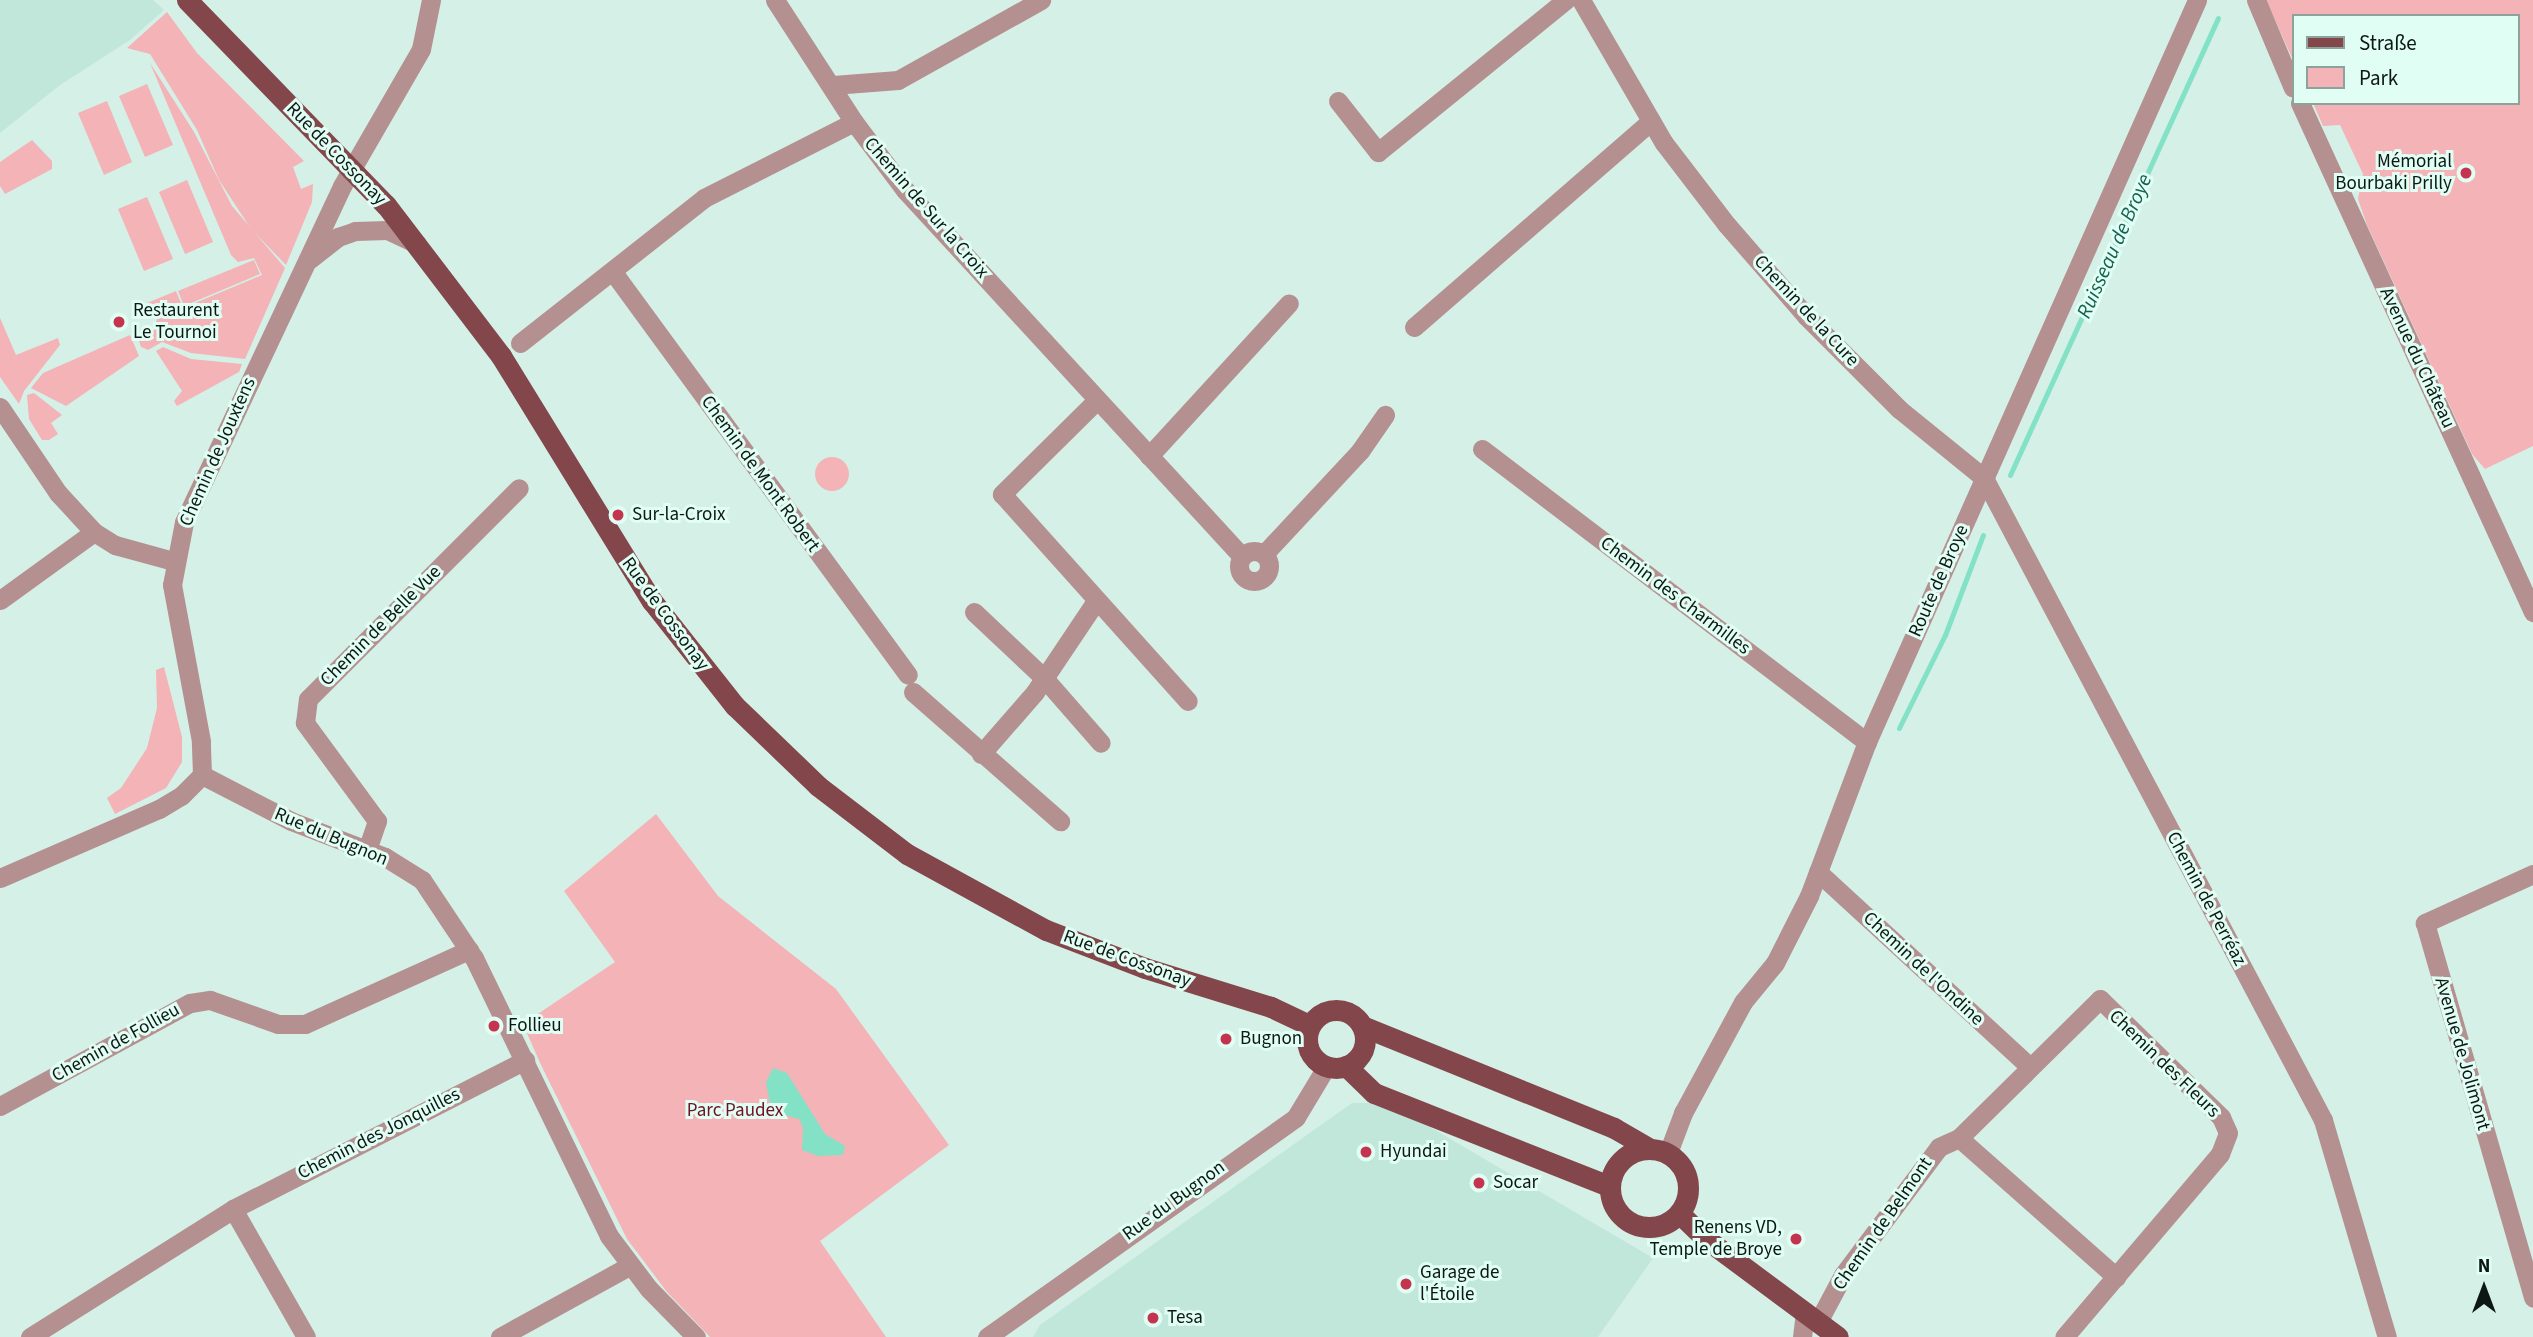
<!DOCTYPE html>
<meta charset="utf-8">
<style>
body{margin:0}
#map{position:relative;width:2533px;height:1337px;overflow:hidden;background:#d4f0e7;font-family:"Source Sans 3",sans-serif}
div>[style]{position:absolute}
.built>*{inset:0;background:#c1e6da}
.green>*{inset:0;background:#f4b3b6}
.round{border-radius:50%}
.water>*{inset:0;background:#83e1c6}
.stream>*{height:5px;margin:-2.5px;padding:0 2.5px;transform-origin:2.5px;border-radius:2.5px;background:#83e1c6}
.minor>*{height:19px;margin:-9.5px;padding:0 9.5px;transform-origin:9.5px;border-radius:9.5px;background:#b49091}
.minor>.ring{margin:-9.5px;padding:0;box-sizing:content-box;background:none;border:19px solid #b49091;border-radius:50%}
.major>*{height:21px;margin:-10.5px;padding:0 10.5px;transform-origin:10.5px;border-radius:10.5px;background:#83464b}
.major>.ring{margin:-10.5px;padding:0;box-sizing:content-box;background:none;border:21px solid #83464b;border-radius:50%}
.dots>*{width:19px;height:19px;translate:-50% -50%;box-sizing:border-box;border:4px solid #e1fef4;border-radius:50%}
span{translate:-50% -50%;white-space:nowrap;text-align:center;line-height:1.15;-webkit-text-stroke:6px #e1fef4;paint-order:stroke}
.street-label{font-size:19px;color:#0d1714}
.poi-label{font-size:19px;color:#0d1714}
.right{translate:-100% -50%;text-align:right}
.left{translate:0 -50%;text-align:left}
.park-label{font-size:19px;color:#701125}
.water-label{font-size:21px;color:#156150;font-style:italic}
.legend{position:absolute;left:2292px;top:14px;width:228px;height:91px;box-sizing:border-box;background:#e1fef4;border:2px solid #8ca29a;margin:0;padding:9px 12px;list-style:none;font-size:21px;color:#0d1714}
.legend li{display:flex;align-items:center;gap:14px;height:35px}
.legend b{width:35px;border:2px solid #8ca29a}
.north{position:absolute;left:2449px;top:1253px;width:70px;height:70px;-webkit-text-stroke:5px #e1fef4;paint-order:stroke;rotate:0deg;font-size:19px;font-weight:700;line-height:28px;text-align:center;color:#0d1714}
.north::after{content:'';display:block;margin:auto;width:24px;height:32px;background:#0d1714;clip-path:polygon(50% 0,100% 100%,50% 72%,0 100%)}
</style>
<div id="map">
<div class="built">
<div style="clip-path:polygon(0 0,153px 0,164px 10px,130px 40px,60px 85px,0 133px)"></div>
<div style="clip-path:polygon(1352px 1103px,1373px 1103px,1413px 1117px,1653px 1258px,1598px 1337px,1033px 1337px,1040px 1325px)"></div>
</div>
<div class="green">
<div style="clip-path:polygon(2266px 0,2533px 0,2533px 446px,2485px 469px,2472px 454px,2367px 225px,2358px 199px,2363px 174px,2340px 125px,2323px 126px,2313px 103px,2517px 103px,2517px 16px,2293px 16px,2293px 60px)"></div>
<div style="clip-path:polygon(167px 12px,197px 53px,304px 161px,293px 167px,301px 189px,313px 184px,312px 202px,286px 265px,251px 229px,219px 180px,197px 130px,150px 54px,127px 48px)"></div>
<div style="clip-path:polygon(150px 63px,194px 132px,232px 206px,285px 268px,245px 359px,191px 353px,162px 342px,148px 350px,141px 347px,137px 335px,151px 330px,157px 320px,154px 313px,149px 315px,147px 303px,176px 291px,183px 308px,262px 275px,254px 258px,238px 262px,231px 255px)"></div>
<div style="clip-path:polygon(147px 84px,173px 145px,145px 157px,119px 96px)"></div>
<div style="clip-path:polygon(107px 101px,132px 162px,104px 175px,78px 113px)"></div>
<div style="clip-path:polygon(32px 140px,52px 161px,52px 169px,5px 194px,0 186px,0 162px)"></div>
<div style="clip-path:polygon(187px 180px,213px 242px,185px 254px,159px 192px)"></div>
<div style="clip-path:polygon(147px 197px,173px 259px,144px 271px,118px 209px)"></div>
<div style="clip-path:polygon(254px 260px,260px 274px,184px 306px,178px 291px)"></div>
<div style="clip-path:polygon(0 318px,16px 355px,58px 338px,60px 345px,24px 391px,19px 404px,0 377px)"></div>
<div style="clip-path:polygon(130px 335px,139px 356px,66px 406px,31px 388px,43px 373px)"></div>
<div style="clip-path:polygon(163px 347px,191px 359px,242px 364px,239px 372px,177px 406px,174px 401px,182px 391px,156px 351px)"></div>
<div style="clip-path:polygon(34px 393px,62px 415px,51px 423px,58px 434px,49px 440px,42px 440px,29px 419px,27px 395px)"></div>
<div class="round" style="left:815px;top:457px;width:34px;height:34px"></div>
<div style="clip-path:polygon(164px 667px,182px 737px,182px 762px,166px 788px,115px 814px,107px 798px,121px 788px,147px 748px,157px 708px,156px 670px)"></div>
<div style="clip-path:polygon(656px 814px,718px 896px,836px 989px,949px 1145px,820px 1241px,886px 1337px,710px 1337px,667px 1292px,627px 1239px,541px 1065px,523px 1024px,615px 962px,564px 891px)"></div>
</div>
<div class="water">
<div style="clip-path:polygon(773px 1068px,787px 1073px,825px 1134px,845px 1146px,843px 1155px,818px 1156px,802px 1150px,803px 1127px,799px 1119px,774px 1112px,770px 1105px,766px 1082px)"></div>
</div>
<div class="stream">
<div style="left:2010px;top:475px;width:502px;rotate:-65.53deg"></div>
<div style="left:1899px;top:728px;width:104px;rotate:-63.7deg"></div>
<div style="left:1945px;top:635px;width:107px;rotate:-69.2deg"></div>
</div>
<div class="minor">
<div style="left:775px;top:0;width:145px;rotate:57.1deg"></div>
<div style="left:854px;top:122px;width:85px;rotate:53.1deg"></div>
<div style="left:905px;top:190px;width:498px;rotate:47.4deg"></div>
<div style="left:1581px;top:0;width:165px;rotate:59.9deg"></div>
<div style="left:1664px;top:143px;width:103px;rotate:52.5deg"></div>
<div style="left:1727px;top:225px;width:121px;rotate:49deg"></div>
<div style="left:1806px;top:316px;width:132px;rotate:45deg"></div>
<div style="left:1899px;top:409px;width:109px;rotate:39.1deg"></div>
<div style="left:1984px;top:478px;width:726px;rotate:62.16deg"></div>
<div style="left:2323px;top:1120px;width:226px;rotate:73.6deg"></div>
<div style="left:2256px;top:0;width:95px;rotate:67.2deg"></div>
<div style="left:833px;top:85px;width:65px;rotate:-4.4deg"></div>
<div style="left:898px;top:80px;width:164px;rotate:-29.2deg"></div>
<div style="left:1338px;top:101px;width:65px;rotate:51.9deg"></div>
<div style="left:1378px;top:152px;width:242px;rotate:-39deg"></div>
<div style="left:2300px;top:103px;width:560px;rotate:65.4deg"></div>
<div style="left:310px;top:259px;width:36px;rotate:-38deg"></div>
<div style="left:338px;top:237px;width:18px;rotate:-19deg"></div>
<div style="left:355px;top:231px;width:32px;rotate:-2deg"></div>
<div style="left:387px;top:230px;width:33px;rotate:25deg"></div>
<div style="left:613px;top:272px;width:499px;rotate:53.8deg"></div>
<div style="left:1414px;top:327px;width:314px;rotate:-41deg"></div>
<div style="left:520px;top:343px;width:234px;rotate:-38.2deg"></div>
<div style="left:704px;top:198px;width:168px;rotate:-26.9deg"></div>
<div style="left:1097px;top:400px;width:134px;rotate:135.3deg"></div>
<div style="left:1002px;top:494px;width:278px;rotate:48.1deg"></div>
<div style="left:0;top:407px;width:104px;rotate:56deg"></div>
<div style="left:58px;top:493px;width:53px;rotate:47.3deg"></div>
<div style="left:94px;top:532px;width:25px;rotate:32deg"></div>
<div style="left:115px;top:545px;width:60px;rotate:15.4deg"></div>
<div style="left:1482px;top:449px;width:484px;rotate:37.3deg"></div>
<div style="left:1149px;top:456px;width:207px;rotate:-47.5deg"></div>
<div class="ring" style="left:1239px;top:551px;width:11px;height:11px"></div>
<div style="left:1264px;top:554px;width:141px;rotate:-47deg"></div>
<div style="left:1360px;top:451px;width:44px;rotate:-55.2deg"></div>
<div style="left:0;top:600px;width:116px;rotate:-35.9deg"></div>
<div style="left:974px;top:612px;width:96px;rotate:43.3deg"></div>
<div style="left:1044px;top:678px;width:86px;rotate:48.8deg"></div>
<div style="left:913px;top:692px;width:196px;rotate:41.3deg"></div>
<div style="left:981px;top:754px;width:82px;rotate:-48.9deg"></div>
<div style="left:1035px;top:692px;width:110px;rotate:-56.2deg"></div>
<div style="left:202px;top:775px;width:34px;rotate:-92deg"></div>
<div style="left:201px;top:741px;width:159px;rotate:-100.5deg"></div>
<div style="left:172px;top:585px;width:64px;rotate:-79.2deg"></div>
<div style="left:184px;top:522px;width:371px;rotate:-64.8deg"></div>
<div style="left:342px;top:186px;width:158px;rotate:-60deg"></div>
<div style="left:421px;top:49px;width:50px;rotate:-78.5deg"></div>
<div style="left:202px;top:775px;width:100px;rotate:27.3deg"></div>
<div style="left:291px;top:821px;width:101px;rotate:21deg"></div>
<div style="left:385px;top:857px;width:44px;rotate:31.9deg"></div>
<div style="left:422px;top:880px;width:94px;rotate:56.3deg"></div>
<div style="left:474px;top:958px;width:309px;rotate:64.1deg"></div>
<div style="left:609px;top:1236px;width:66px;rotate:53deg"></div>
<div style="left:649px;top:1289px;width:67px;rotate:45.6deg"></div>
<div style="left:367px;top:850px;width:31px;rotate:-71deg"></div>
<div style="left:377px;top:821px;width:122px;rotate:-126.3deg"></div>
<div style="left:305px;top:723px;width:24px;rotate:-83deg"></div>
<div style="left:308px;top:699px;width:298px;rotate:-45deg"></div>
<div style="left:1818px;top:872px;width:285px;rotate:42.6deg"></div>
<div style="left:2533px;top:874px;width:119px;rotate:155.6deg"></div>
<div style="left:2425px;top:923px;width:390px;rotate:73.9deg"></div>
<div style="left:0;top:878px;width:173px;rotate:-23.5deg"></div>
<div style="left:159px;top:809px;width:26px;rotate:-31deg"></div>
<div style="left:181px;top:796px;width:30px;rotate:-45deg"></div>
<div style="left:0;top:1106px;width:216px;rotate:-28.5deg"></div>
<div style="left:190px;top:1003px;width:20px;rotate:-9deg"></div>
<div style="left:210px;top:1000px;width:72px;rotate:19.4deg"></div>
<div style="left:278px;top:1024px;width:27px"></div>
<div style="left:305px;top:1024px;width:180px;rotate:-24.3deg"></div>
<div style="left:1959px;top:1138px;width:210px;rotate:41.5deg"></div>
<div style="left:1668px;top:1153px;width:43px;rotate:-69.4deg"></div>
<div style="left:1683px;top:1113px;width:126px;rotate:-61.6deg"></div>
<div style="left:1743px;top:1002px;width:50px;rotate:-50.6deg"></div>
<div style="left:1775px;top:963px;width:75px;rotate:-63.1deg"></div>
<div style="left:1809px;top:896px;width:165px;rotate:-69.4deg"></div>
<div style="left:1867px;top:742px;width:812px;rotate:-66.02deg"></div>
<div style="left:233px;top:1209px;width:147px;rotate:60.3deg"></div>
<div style="left:1818px;top:1322px;width:53px;rotate:-62deg"></div>
<div style="left:1843px;top:1275px;width:160px;rotate:-53.1deg"></div>
<div style="left:1939px;top:1147px;width:22px;rotate:-24deg"></div>
<div style="left:1959px;top:1138px;width:198px;rotate:-44.6deg"></div>
<div style="left:2100px;top:999px;width:169px;rotate:44.3deg"></div>
<div style="left:2221px;top:1117px;width:17px;rotate:66deg"></div>
<div style="left:2228px;top:1133px;width:22px;rotate:111deg"></div>
<div style="left:2220px;top:1154px;width:240px;rotate:130.4deg"></div>
<div style="left:30px;top:1337px;width:240px;rotate:-32.2deg"></div>
<div style="left:233px;top:1209px;width:328px;rotate:-27deg"></div>
<div style="left:500px;top:1337px;width:147px;rotate:-28.8deg"></div>
<div style="left:987px;top:1337px;width:379px;rotate:-35.4deg"></div>
<div style="left:1296px;top:1117px;width:58px;rotate:-59deg"></div>
<div style="left:1802px;top:1337px;width:24px;rotate:-83deg"></div>
</div>
<div class="major">
<div style="left:187px;top:0;width:286px;rotate:45.9deg"></div>
<div style="left:386px;top:205px;width:190px;rotate:52.7deg"></div>
<div style="left:501px;top:356px;width:288px;rotate:58.4deg"></div>
<div style="left:652px;top:601px;width:134px;rotate:51.7deg"></div>
<div style="left:735px;top:706px;width:115px;rotate:43.9deg"></div>
<div style="left:818px;top:786px;width:112px;rotate:37.4deg"></div>
<div style="left:907px;top:854px;width:158px;rotate:28.7deg"></div>
<div style="left:1046px;top:930px;width:106px;rotate:21deg"></div>
<div style="left:1145px;top:968px;width:132px;rotate:17.2deg"></div>
<div style="left:1271px;top:1007px;width:42px;rotate:25.3deg"></div>
<div class="ring" style="left:1307px;top:1010px;width:37px;height:37px"></div>
<div style="left:1362px;top:1026px;width:272px;rotate:22deg"></div>
<div style="left:1614px;top:1128px;width:39px;rotate:30deg"></div>
<div style="left:1346px;top:1066px;width:39px;rotate:44deg"></div>
<div style="left:1374px;top:1093px;width:253px;rotate:21.6deg"></div>
<div class="ring" style="left:1610px;top:1149px;width:57px;height:57px"></div>
<div style="left:1680px;top:1214px;width:36px;rotate:44deg"></div>
<div style="left:1706px;top:1239px;width:164px;rotate:36.6deg"></div>
</div>
<div class="dots">
<div style="left:2466px;top:173px;background:#c5344e"></div>
<div style="left:119px;top:322px;background:#c5344e"></div>
<div style="left:618px;top:515px;background:#c5344e"></div>
<div style="left:494px;top:1026px;background:#c5344e"></div>
<div style="left:1226px;top:1039px;background:#c5344e"></div>
<div style="left:1366px;top:1152px;background:#c5344e"></div>
<div style="left:1479px;top:1183px;background:#c5344e"></div>
<div style="left:1796px;top:1239px;background:#c5344e"></div>
<div style="left:1406px;top:1284px;background:#c5344e"></div>
<div style="left:1153px;top:1318px;background:#c5344e"></div>
</div>
<div class="street-label">
<span style="left:336px;top:154px;rotate:46deg">Rue de Cossonay</span>
<span style="left:926px;top:208px;rotate:49deg">Chemin de Sur la Croix</span>
<span style="left:1806px;top:311px;rotate:47deg">Chemin de la Cure</span>
<span style="left:2417px;top:358px;rotate:65deg">Avenue du Château</span>
<span style="left:218px;top:452px;rotate:-66deg">Chemin de Jouxtens</span>
<span style="left:760px;top:474px;rotate:54deg">Chemin de Mont Robert</span>
<span style="left:1939px;top:581px;rotate:-66deg">Route de Broye</span>
<span style="left:1675px;top:596px;rotate:37deg">Chemin des Charmilles</span>
<span style="left:665px;top:614px;rotate:54deg">Rue de Cossonay</span>
<span style="left:381px;top:626px;rotate:-45deg">Chemin de Belle Vue</span>
<span style="left:331px;top:837px;rotate:23deg">Rue du Bugnon</span>
<span style="left:2206px;top:899px;rotate:62deg">Chemin de Perréaz</span>
<span style="left:1127px;top:959px;rotate:20deg">Rue de Cossonay</span>
<span style="left:1923px;top:969px;rotate:43deg">Chemin de l'Ondine</span>
<span style="left:116px;top:1043px;rotate:-29deg">Chemin de Follieu</span>
<span style="left:2462px;top:1054px;rotate:74deg">Avenue de Jolimont</span>
<span style="left:2164px;top:1064px;rotate:44deg">Chemin des Fleurs</span>
<span style="left:379px;top:1134px;rotate:-27deg">Chemin des Jonquilles</span>
<span style="left:1174px;top:1201px;rotate:-36deg">Rue du Bugnon</span>
<span style="left:1883px;top:1224px;rotate:-55deg">Chemin de Belmont</span>
</div>
<div class="poi-label">
<span class="right" style="left:2452px;top:173px">Mémorial<br>Bourbaki Prilly</span>
<span class="left" style="left:133px;top:322px">Restaurent<br>Le Tournoi</span>
<span class="left" style="left:632px;top:515px">Sur-la-Croix</span>
<span class="left" style="left:508px;top:1026px">Follieu</span>
<span class="left" style="left:1240px;top:1039px">Bugnon</span>
<span class="left" style="left:1380px;top:1152px">Hyundai</span>
<span class="left" style="left:1493px;top:1183px">Socar</span>
<span class="right" style="left:1782px;top:1239px">Renens VD,<br>Temple de Broye</span>
<span class="left" style="left:1420px;top:1284px">Garage de<br>l'Étoile</span>
<span class="left" style="left:1167px;top:1318px">Tesa</span>
</div>
<div class="park-label">
<span style="left:735px;top:1111px">Parc Paudex</span>
</div>
<div class="water-label">
<span style="left:2114px;top:246px;rotate:-66deg">Ruisseau de Broye</span>
</div>
<ul class="legend">
<li><b style="height:9px;background:#83464b"></b>Straße</li>
<li><b style="height:19px;background:#f4b3b6"></b>Park</li>
</ul>
<div class="north">N</div>
</div>
